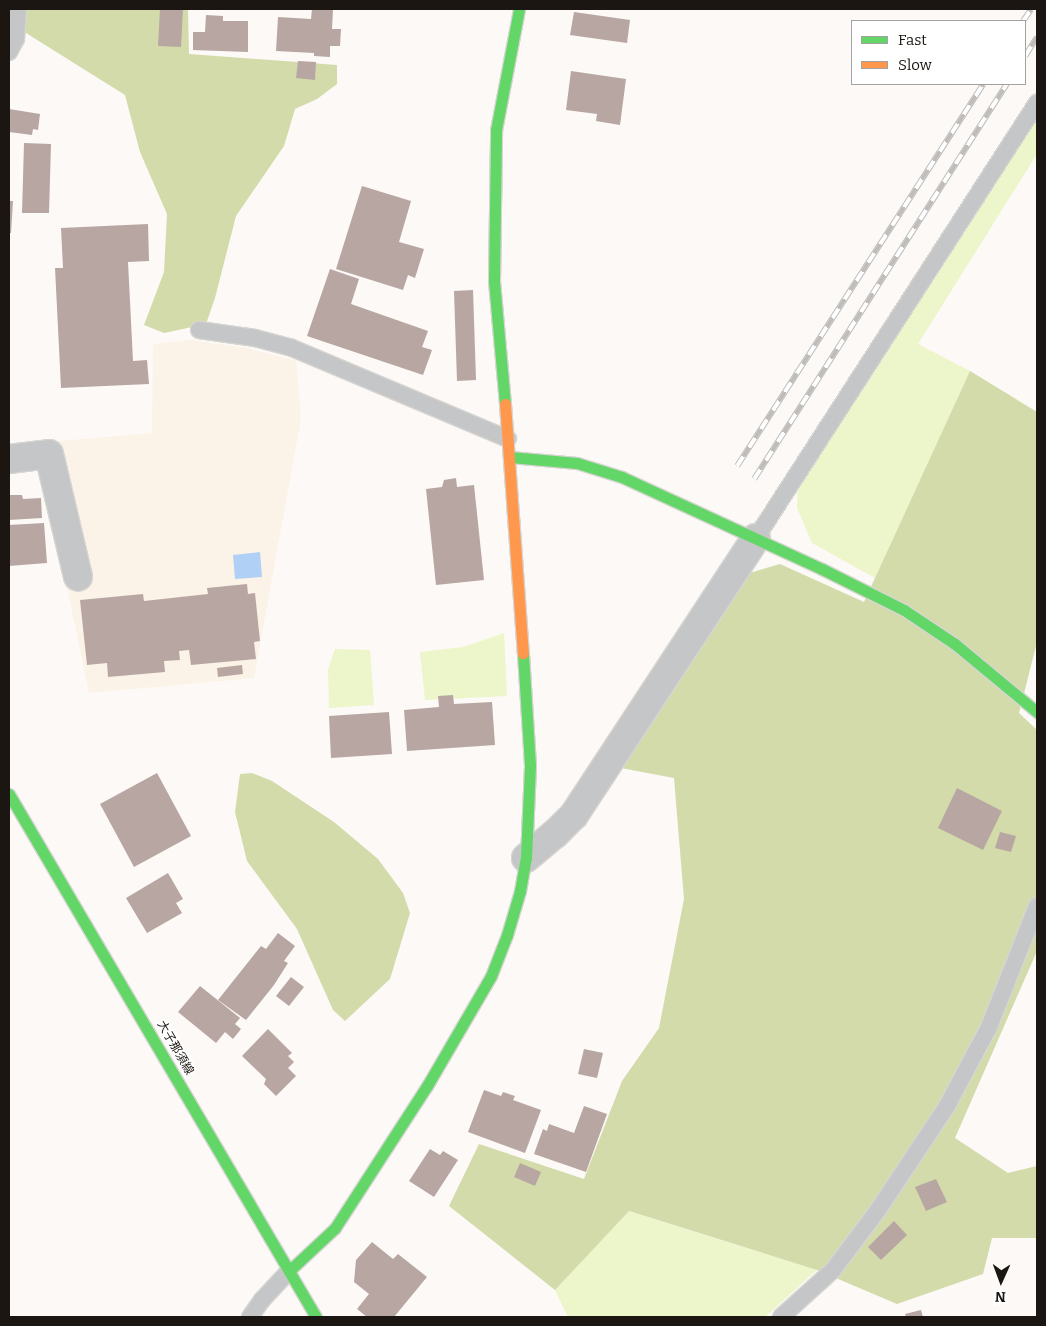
<!DOCTYPE html>
<meta charset="utf-8">
<style>
body{margin:0}
#map{position:relative;width:1046px;height:1326px;overflow:hidden;background:#fcf9f6;font-family:Bitter,"Noto Sans JP",serif}
div>[style]{position:absolute}
.education>*{inset:0;background:#fbf3e7}
.green>*{inset:0;background:#edf5cb}
.forest>*{inset:0;background:#d3dbaa}
.water>*{inset:0;background:#b0d0f5}
.building>*{inset:0;background:#b8a6a2}
.roads{filter:drop-shadow(1px 0 #d7d5d2) drop-shadow(-1px 0 #d7d5d2) drop-shadow(0 1px #d7d5d2) drop-shadow(0 -1px #d7d5d2)}
.lane>*{height:16px;margin:-8px;padding:0 8px;transform-origin:8px;border-radius:8px;background:#c5c6c7}
.street>*{height:28px;margin:-14px;padding:0 14px;transform-origin:14px;border-radius:14px;background:#c5c6c7}
.fast>*{height:11px;margin:-5.5px;padding:0 5.5px;transform-origin:5.5px;border-radius:5.5px;background:#63d668}
.slow>*{height:11px;margin:-5.5px;padding:0 5.5px;transform-origin:5.5px;border-radius:5.5px;background:#ff974d}
.rail>*{height:5.5px;margin-top:-2.75px;transform-origin:0;background:repeating-linear-gradient(90deg,#fff 0 11px,#bebdbb 0 22px);box-sizing:border-box;border-block:1px solid #bebdbb}
span{translate:-50% -50%;white-space:nowrap;text-align:center;line-height:1.15;-webkit-text-stroke:4px #fff;paint-order:stroke}
.street-label{font-size:12px;color:#1b1611}
.frame{position:absolute;inset:0;border:10px solid #1b1611;pointer-events:none}
.legend{position:absolute;left:851px;top:20px;width:175px;height:65px;box-sizing:border-box;background:#fff;border:1px solid #a4a2a0;margin:0;padding:6px 9px;list-style:none;font-size:15px;color:#1b1611}
.legend li{display:flex;align-items:center;gap:10px;height:25px}
.legend b{width:25px;border:1px solid #a4a2a0}
.north{position:absolute;left:976px;top:1256px;width:50px;height:50px;-webkit-text-stroke:4px #fff;paint-order:stroke;rotate:182deg;font-size:14px;font-weight:700;line-height:20px;text-align:center;color:#1b1611}
.north::after{content:'';display:block;margin:auto;width:18px;height:22px;background:#1b1611;clip-path:polygon(50% 0,100% 100%,50% 72%,0 100%)}
</style>
<div id="map">
<div class="education">
<div style="clip-path:polygon(191px 340px,246px 348px,296px 361px,301px 419px,254px 678px,89px 693px,37px 443px,152px 433px,153px 344px)"></div>
</div>
<div class="green">
<div style="clip-path:polygon(1037px 115px,1037px 154px,918px 344px,970px 371px,875px 578px,812px 543px,797px 508px,798px 487px)"></div>
<div style="clip-path:polygon(504px 633px,507px 696px,425px 700px,420px 652px,463px 647px)"></div>
<div style="clip-path:polygon(335px 649px,370px 650px,374px 705px,329px 708px,328px 670px)"></div>
<div style="clip-path:polygon(628px 1211px,817px 1270px,765px 1317px,568px 1317px,555px 1290px)"></div>
</div>
<div class="forest">
<div style="clip-path:polygon(26px 9px,188px 9px,189px 54px,337px 65px,337px 84px,317px 99px,295px 109px,284px 146px,236px 216px,215px 298px,206px 324px,164px 333px,144px 325px,164px 272px,167px 214px,140px 152px,125px 95px,26px 33px)"></div>
<div style="clip-path:polygon(970px 371px,1037px 412px,1037px 642px,1019px 713px,1037px 730px,1037px 951px,955px 1138px,1008px 1173px,1037px 1166px,1037px 1238px,992px 1238px,983px 1274px,897px 1304px,817px 1270px,629px 1211px,555px 1290px,449px 1206px,479px 1144px,584px 1179px,622px 1081px,659px 1028px,684px 899px,674px 778px,621px 768px,743px 575px,780px 564px,864px 602px)"></div>
<div style="clip-path:polygon(252px 773px,272px 781px,334px 822px,378px 859px,403px 893px,410px 913px,390px 979px,345px 1021px,333px 1010px,297px 929px,247px 861px,235px 812px,240px 774px)"></div>
</div>
<div class="water">
<div style="clip-path:polygon(260px 552px,262px 577px,235px 579px,233px 555px)"></div>
</div>
<div class="building">
<div style="clip-path:polygon(160px 9px,183px 9px,181px 47px,158px 46px)"></div>
<div style="clip-path:polygon(312px 9px,333px 10px,332px 29px,341px 29px,340px 46px,330px 46px,330px 57px,314px 56px,314px 53px,276px 51px,278px 17px,311px 19px)"></div>
<div style="clip-path:polygon(574px 12px,630px 20px,627px 43px,570px 35px)"></div>
<div style="clip-path:polygon(206px 15px,223px 16px,223px 21px,248px 21px,248px 52px,193px 50px,193px 32px,205px 32px)"></div>
<div style="clip-path:polygon(298px 61px,316px 62px,315px 80px,296px 78px)"></div>
<div style="clip-path:polygon(571px 71px,626px 79px,620px 125px,596px 121px,597px 114px,566px 110px)"></div>
<div style="clip-path:polygon(9px 109px,40px 114px,38px 130px,33px 129px,32px 135px,9px 132px)"></div>
<div style="clip-path:polygon(24px 143px,51px 144px,49px 213px,22px 213px)"></div>
<div style="clip-path:polygon(362px 186px,411px 201px,399px 242px,424px 249px,415px 278px,408px 275px,403px 290px,336px 269px)"></div>
<div style="clip-path:polygon(9px 201px,13px 201px,11px 233px,9px 233px)"></div>
<div style="clip-path:polygon(148px 224px,149px 261px,128px 262px,133px 361px,147px 360px,149px 384px,61px 388px,55px 268px,63px 268px,61px 228px)"></div>
<div style="clip-path:polygon(330px 269px,359px 279px,351px 304px,428px 331px,422px 347px,432px 350px,423px 375px,307px 336px)"></div>
<div style="clip-path:polygon(473px 290px,476px 380px,457px 381px,454px 291px)"></div>
<div style="clip-path:polygon(456px 478px,457px 487px,474px 485px,484px 580px,436px 585px,426px 489px,442px 487px,444px 480px)"></div>
<div style="clip-path:polygon(9px 495px,22px 495px,23px 499px,41px 498px,42px 518px,9px 520px)"></div>
<div style="clip-path:polygon(44px 523px,47px 563px,9px 566px,9px 525px)"></div>
<div style="clip-path:polygon(247px 584px,248px 594px,255px 593px,260px 641px,254px 642px,256px 659px,191px 665px,189px 650px,179px 651px,180px 660px,164px 661px,165px 672px,108px 677px,107px 663px,87px 665px,80px 600px,143px 594px,144px 601px,208px 594px,207px 588px)"></div>
<div style="clip-path:polygon(242px 665px,243px 674px,218px 677px,217px 668px)"></div>
<div style="clip-path:polygon(453px 695px,454px 704px,492px 702px,495px 745px,407px 751px,404px 710px,439px 707px,438px 696px)"></div>
<div style="clip-path:polygon(389px 712px,392px 754px,331px 758px,329px 716px)"></div>
<div style="clip-path:polygon(157px 773px,191px 836px,134px 867px,100px 804px)"></div>
<div style="clip-path:polygon(957px 788px,1002px 811px,983px 850px,938px 828px)"></div>
<div style="clip-path:polygon(1000px 832px,1016px 836px,1011px 852px,995px 848px)"></div>
<div style="clip-path:polygon(168px 873px,183px 899px,176px 903px,182px 913px,147px 933px,126px 898px)"></div>
<div style="clip-path:polygon(278px 933px,295px 946px,284px 961px,288px 963px,274px 985px,246px 1020px,218px 1000px,261px 946px,266px 949px)"></div>
<div style="clip-path:polygon(291px 977px,304px 987px,289px 1006px,276px 996px)"></div>
<div style="clip-path:polygon(200px 986px,240px 1018px,235px 1024px,241px 1029px,233px 1039px,225px 1032px,216px 1043px,178px 1012px)"></div>
<div style="clip-path:polygon(268px 1029px,292px 1053px,288px 1056px,294px 1062px,288px 1068px,296px 1076px,276px 1096px,264px 1084px,266px 1079px,242px 1056px)"></div>
<div style="clip-path:polygon(584px 1049px,603px 1053px,597px 1078px,578px 1074px)"></div>
<div style="clip-path:polygon(484px 1090px,501px 1096px,503px 1092px,515px 1096px,513px 1100px,541px 1110px,525px 1153px,468px 1132px)"></div>
<div style="clip-path:polygon(584px 1106px,607px 1114px,586px 1172px,534px 1154px,543px 1129px,547px 1131px,549px 1124px,574px 1133px)"></div>
<div style="clip-path:polygon(430px 1149px,440px 1155px,443px 1151px,458px 1160px,434px 1197px,409px 1181px)"></div>
<div style="clip-path:polygon(520px 1163px,541px 1172px,535px 1186px,514px 1177px)"></div>
<div style="clip-path:polygon(936px 1179px,947px 1202px,926px 1211px,915px 1187px)"></div>
<div style="clip-path:polygon(894px 1221px,907px 1235px,881px 1260px,868px 1247px)"></div>
<div style="clip-path:polygon(372px 1242px,393px 1259px,398px 1254px,427px 1277px,394px 1317px,367px 1317px,357px 1309px,369px 1294px,354px 1282px,356px 1260px)"></div>
<div style="clip-path:polygon(921px 1310px,923px 1317px,906px 1317px,905px 1314px)"></div>
</div>
<div class="roads">
<div class="lane">
<div style="left:9px;top:52px;width:15px;rotate:-62deg"></div>
<div style="left:16px;top:39px;width:30px;rotate:-86deg"></div>
<div style="left:199px;top:330px;width:57px;rotate:8.1deg"></div>
<div style="left:255px;top:338px;width:38px;rotate:15deg"></div>
<div style="left:292px;top:348px;width:234px;rotate:22.8deg"></div>
<div style="left:756px;top:538px;width:518px;rotate:-57.14deg"></div>
<div style="left:250px;top:1317px;width:21px;rotate:-55deg"></div>
<div style="left:262px;top:1300px;width:40px;rotate:-47deg"></div>
<div style="left:781px;top:1317px;width:70px;rotate:-42.1deg"></div>
<div style="left:833px;top:1270px;width:75px;rotate:-53.1deg"></div>
<div style="left:878px;top:1210px;width:125px;rotate:-56.4deg"></div>
<div style="left:947px;top:1106px;width:89px;rotate:-62deg"></div>
<div style="left:989px;top:1027px;width:130px;rotate:-68.4deg"></div>
</div>
<div class="street">
<div style="left:9px;top:459px;width:40px;rotate:-7.1deg"></div>
<div style="left:49px;top:454px;width:126px;rotate:76.7deg"></div>
<div style="left:526px;top:858px;width:38px;rotate:-40deg"></div>
<div style="left:555px;top:834px;width:27px;rotate:-45deg"></div>
<div style="left:574px;top:815px;width:331px;rotate:-56.7deg"></div>
</div>
<div class="fast">
<div style="left:505px;top:404px;width:123px;rotate:-95.1deg"></div>
<div style="left:494px;top:281px;width:151px;rotate:-89.2deg"></div>
<div style="left:496px;top:130px;width:123px;rotate:-79.2deg"></div>
<div style="left:510px;top:457px;width:67px;rotate:5.1deg"></div>
<div style="left:577px;top:463px;width:47px;rotate:17.3deg"></div>
<div style="left:622px;top:477px;width:220px;rotate:24.7deg"></div>
<div style="left:822px;top:569px;width:92px;rotate:26.6deg"></div>
<div style="left:904px;top:610px;width:61px;rotate:33.7deg"></div>
<div style="left:955px;top:644px;width:107px;rotate:39.7deg"></div>
<div style="left:9px;top:794px;width:606px;rotate:59.59deg"></div>
<div style="left:289px;top:1271px;width:63px;rotate:-43.1deg"></div>
<div style="left:335px;top:1228px;width:169px;rotate:-57.1deg"></div>
<div style="left:427px;top:1086px;width:127px;rotate:-59.8deg"></div>
<div style="left:491px;top:976px;width:44px;rotate:-68.7deg"></div>
<div style="left:507px;top:935px;width:46px;rotate:-73.5deg"></div>
<div style="left:520px;top:891px;width:34px;rotate:-80deg"></div>
<div style="left:526px;top:858px;width:93px;rotate:-87.5deg"></div>
<div style="left:530px;top:765px;width:112px;rotate:-93.6deg"></div>
</div>
<div class="slow">
<div style="left:505px;top:404px;width:250px;rotate:85.9deg"></div>
</div>
</div>
<div class="rail">
<div style="left:1023px;top:21px;width:14px;rotate:-56deg"></div>
<div style="left:1025px;top:56px;width:22px;rotate:-58deg"></div>
<div style="left:737px;top:466px;width:454px;rotate:-57.2deg"></div>
<div style="left:754px;top:479px;width:469px;rotate:-57.4deg"></div>
</div>
<div class="street-label">
<span style="left:175px;top:1048px;rotate:60deg">大子那須線</span>
</div>
<div class="frame"></div>
<ul class="legend">
<li><b style="height:6px;background:#63d668"></b>Fast</li>
<li><b style="height:6px;background:#ff974d"></b>Slow</li>
</ul>
<div class="north">N</div>
</div>
